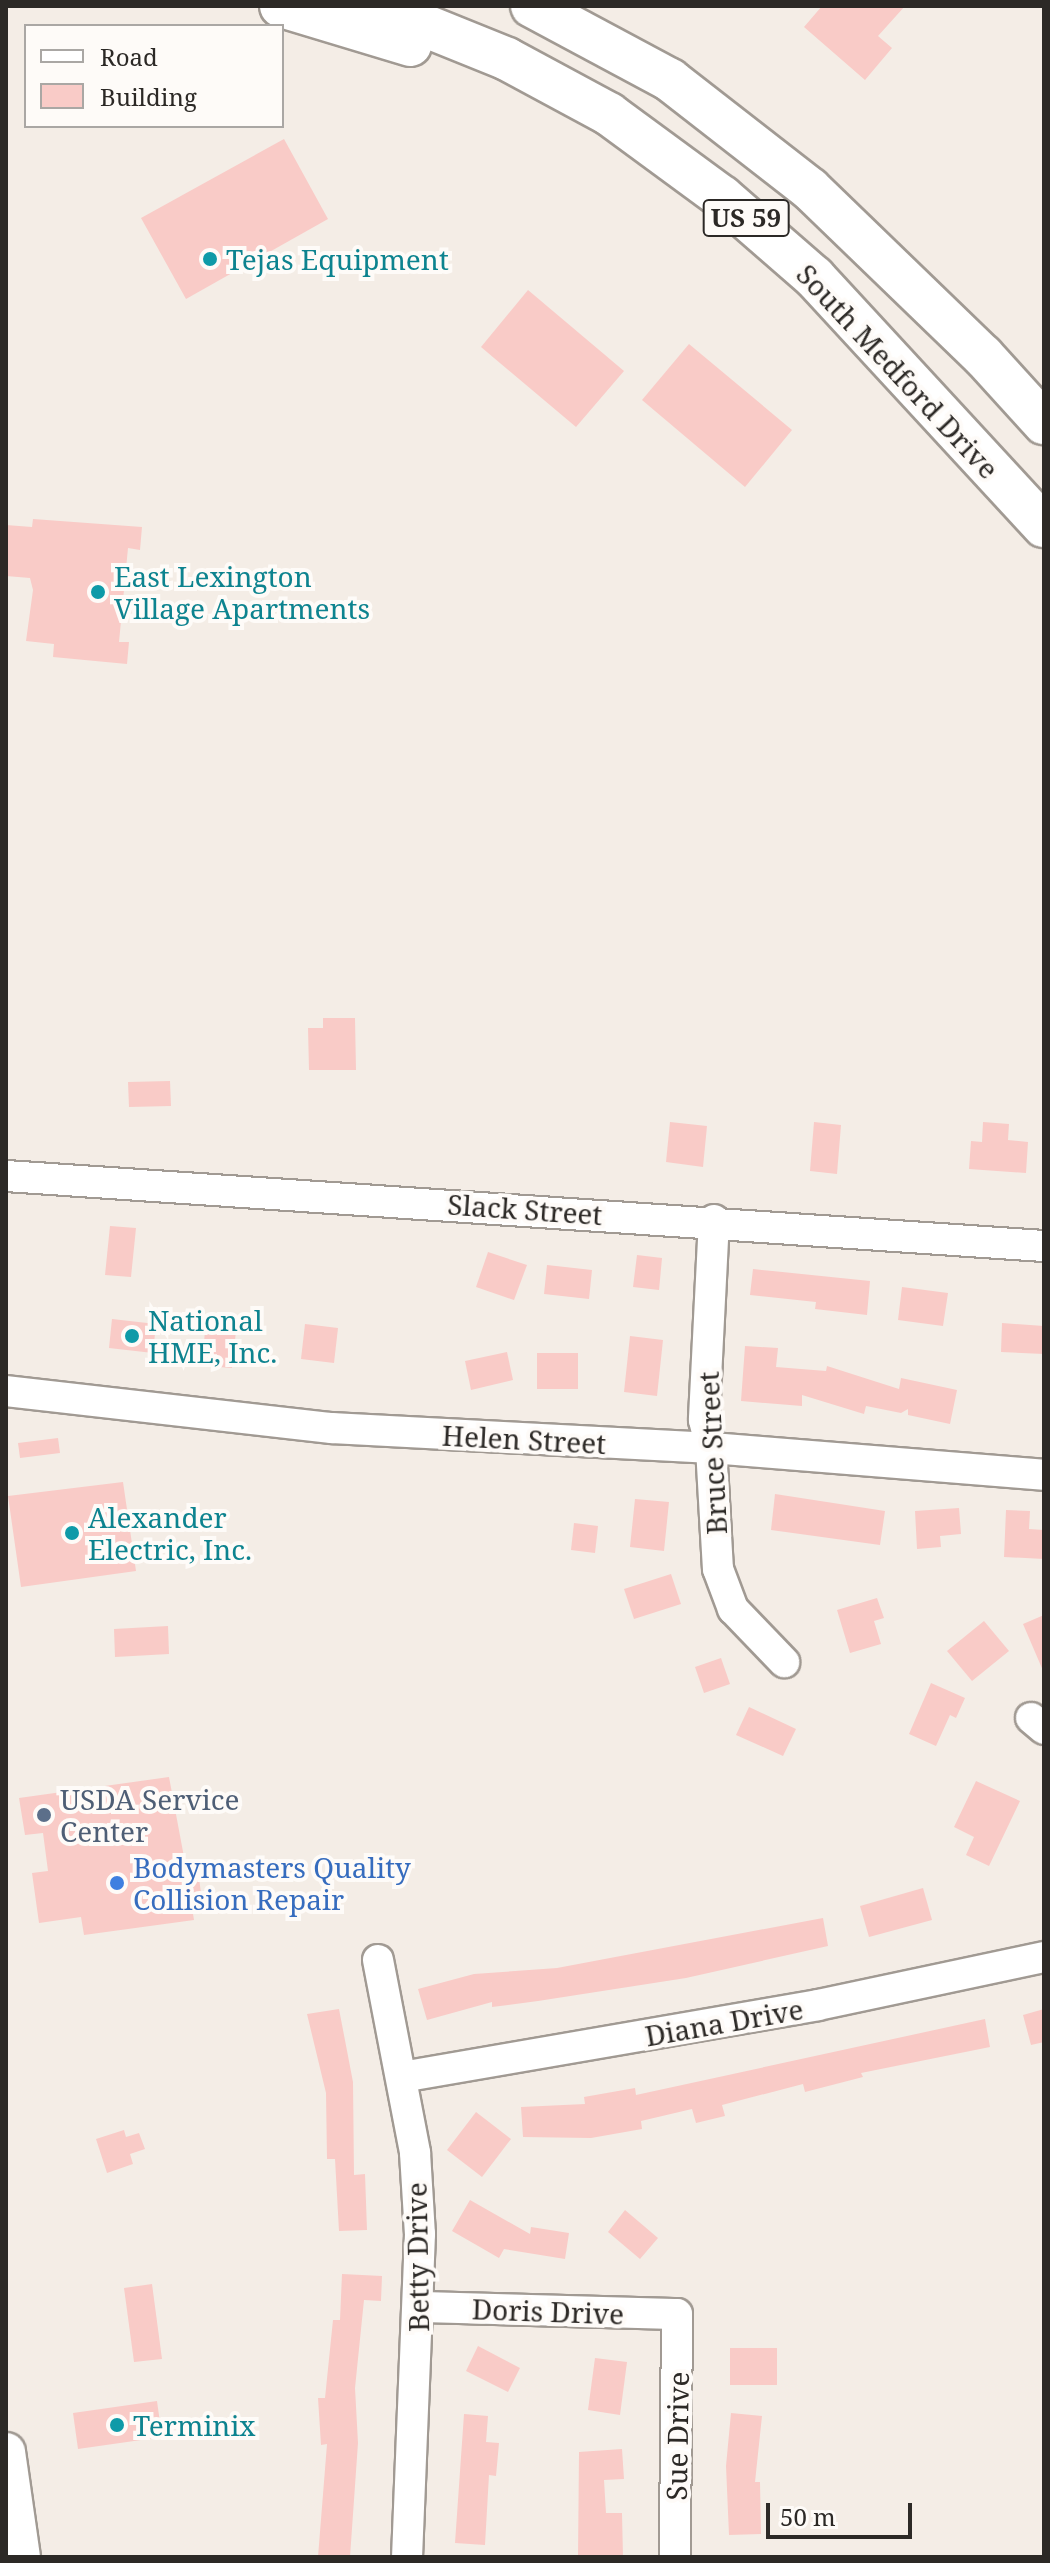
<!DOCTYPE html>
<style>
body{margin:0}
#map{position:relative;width:1050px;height:2563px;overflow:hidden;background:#f4ede6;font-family:"Noto Serif",serif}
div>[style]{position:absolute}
.building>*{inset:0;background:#f9cbc7}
.roads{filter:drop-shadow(2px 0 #a19a93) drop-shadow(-2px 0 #a19a93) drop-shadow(0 2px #a19a93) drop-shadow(0 -2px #a19a93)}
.minor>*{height:30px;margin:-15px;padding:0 15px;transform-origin:15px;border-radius:15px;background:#fff}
.major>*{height:38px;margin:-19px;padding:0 19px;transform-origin:19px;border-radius:19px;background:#fff}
.highway>*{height:42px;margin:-21px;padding:0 21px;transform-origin:21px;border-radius:21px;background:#fff}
.dots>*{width:22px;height:22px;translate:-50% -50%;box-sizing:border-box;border:4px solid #fefbf8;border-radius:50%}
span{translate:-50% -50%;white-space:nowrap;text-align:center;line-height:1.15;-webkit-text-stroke:8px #fefbf8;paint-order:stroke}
.shield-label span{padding:2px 6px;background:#fefbf8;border:2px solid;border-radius:6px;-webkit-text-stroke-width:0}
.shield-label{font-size:26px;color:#2c2926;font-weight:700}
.culture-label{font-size:28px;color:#0d838f}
.left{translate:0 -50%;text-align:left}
.street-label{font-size:28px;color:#2c2926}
.service-label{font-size:28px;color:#4e5e75}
.shop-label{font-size:28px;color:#366cbe}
.frame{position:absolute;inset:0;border:8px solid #2c2926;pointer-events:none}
.legend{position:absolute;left:24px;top:24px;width:260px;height:104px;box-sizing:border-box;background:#fefbf8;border:2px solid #aaa7a4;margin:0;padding:10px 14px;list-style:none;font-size:24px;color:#2c2926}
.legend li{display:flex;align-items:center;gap:16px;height:40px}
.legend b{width:40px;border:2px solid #aaa7a4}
.scale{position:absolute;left:766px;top:2503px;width:146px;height:36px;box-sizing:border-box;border:4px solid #2c2926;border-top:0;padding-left:10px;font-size:24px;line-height:28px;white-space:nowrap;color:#2c2926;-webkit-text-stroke:6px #fefbf8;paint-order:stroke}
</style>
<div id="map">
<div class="building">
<div style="clip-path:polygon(822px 6px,905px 6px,878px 36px,892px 48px,865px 80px,804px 27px)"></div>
<div style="clip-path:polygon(284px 139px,328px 219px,186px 299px,141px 218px)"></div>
<div style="clip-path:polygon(528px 290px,624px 371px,576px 427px,481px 347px)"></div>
<div style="clip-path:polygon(689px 344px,792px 430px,745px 487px,642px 400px)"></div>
<div style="clip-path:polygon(33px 519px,142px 527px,140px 550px,128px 548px,119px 642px,129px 642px,127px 664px,53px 657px,54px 644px,26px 641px,33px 590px,30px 578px,6px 576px,6px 525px,32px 527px)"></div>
<div style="clip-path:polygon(323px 1018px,355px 1018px,356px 1070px,309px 1070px,308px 1028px,323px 1028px)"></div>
<div style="clip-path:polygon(170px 1081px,171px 1106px,129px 1107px,128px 1082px)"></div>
<div style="clip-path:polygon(670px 1122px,707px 1126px,703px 1167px,666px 1162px)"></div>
<div style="clip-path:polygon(814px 1122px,841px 1125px,837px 1174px,810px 1171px)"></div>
<div style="clip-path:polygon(983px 1122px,1009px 1124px,1008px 1140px,1028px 1142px,1026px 1173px,969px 1169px,971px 1141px,982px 1142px)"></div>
<div style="clip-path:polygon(110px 1226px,136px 1228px,131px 1277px,105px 1275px)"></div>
<div style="clip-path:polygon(488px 1252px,527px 1265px,514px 1300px,476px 1287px)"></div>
<div style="clip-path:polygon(637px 1255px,662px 1258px,659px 1290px,633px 1287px)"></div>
<div style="clip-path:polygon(547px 1265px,592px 1270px,589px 1299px,544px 1294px)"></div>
<div style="clip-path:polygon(753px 1269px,870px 1281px,867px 1315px,815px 1309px,816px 1302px,750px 1295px)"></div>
<div style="clip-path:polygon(902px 1287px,948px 1293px,943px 1326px,898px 1320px)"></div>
<div style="clip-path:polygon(112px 1319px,156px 1324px,153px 1353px,109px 1348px)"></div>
<div style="clip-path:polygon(1002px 1323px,1044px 1326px,1044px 1354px,1001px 1352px)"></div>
<div style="clip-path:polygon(305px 1324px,338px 1328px,334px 1363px,301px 1359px)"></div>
<div style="clip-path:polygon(205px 1329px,236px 1331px,232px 1368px,192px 1365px,194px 1344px,204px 1344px)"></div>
<div style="clip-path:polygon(630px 1336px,663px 1340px,657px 1396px,624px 1392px)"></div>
<div style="clip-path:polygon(745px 1346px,778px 1348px,776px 1367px,826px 1371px,827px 1366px,899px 1389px,901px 1378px,957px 1390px,950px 1424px,908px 1415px,908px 1409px,901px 1413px,866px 1406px,864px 1414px,802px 1395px,802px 1406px,741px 1401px)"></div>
<div style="clip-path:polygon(507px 1352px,513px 1380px,471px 1390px,465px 1361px)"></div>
<div style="clip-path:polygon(537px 1353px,578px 1353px,578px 1389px,537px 1389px)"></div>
<div style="clip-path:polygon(58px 1438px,60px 1453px,20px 1458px,18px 1443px)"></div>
<div style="clip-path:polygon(123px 1482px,136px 1571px,21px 1587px,8px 1496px)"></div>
<div style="clip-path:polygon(775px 1494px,885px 1511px,880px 1545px,771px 1530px)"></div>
<div style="clip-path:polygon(635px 1499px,669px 1502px,664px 1551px,630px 1547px)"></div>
<div style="clip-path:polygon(959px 1508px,961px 1534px,940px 1536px,941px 1547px,917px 1549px,915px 1511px)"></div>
<div style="clip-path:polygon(1006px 1510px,1030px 1511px,1029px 1529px,1044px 1530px,1044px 1559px,1004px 1557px)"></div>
<div style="clip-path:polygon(574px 1523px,598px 1526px,595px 1553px,571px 1550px)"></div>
<div style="clip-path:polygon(671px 1574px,681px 1604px,634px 1619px,624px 1589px)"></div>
<div style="clip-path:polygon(877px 1598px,884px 1618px,874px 1621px,881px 1644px,850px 1653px,837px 1610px)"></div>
<div style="clip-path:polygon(1044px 1615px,1044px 1673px,1023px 1624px)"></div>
<div style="clip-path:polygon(984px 1621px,1009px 1651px,972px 1681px,947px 1651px)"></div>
<div style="clip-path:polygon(168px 1626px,169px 1654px,115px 1657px,114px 1629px)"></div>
<div style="clip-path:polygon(721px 1658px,730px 1684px,704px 1693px,695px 1667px)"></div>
<div style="clip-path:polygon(931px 1683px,965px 1698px,956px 1718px,950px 1715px,936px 1746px,909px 1734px)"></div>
<div style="clip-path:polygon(749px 1707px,796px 1729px,783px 1756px,736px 1735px)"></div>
<div style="clip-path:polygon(169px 1777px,187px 1873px,198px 1871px,201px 1893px,190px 1895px,194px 1920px,84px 1935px,81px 1917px,39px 1923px,32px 1873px,48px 1871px,43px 1833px,25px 1835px,19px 1798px)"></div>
<div style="clip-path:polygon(976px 1781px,1020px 1801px,989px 1866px,966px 1855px,974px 1837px,954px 1827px)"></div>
<div style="clip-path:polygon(923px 1888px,932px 1920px,869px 1937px,860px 1906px)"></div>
<div style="clip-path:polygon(823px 1918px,828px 1946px,686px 1978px,538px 2001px,492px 2007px,492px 2002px,427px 2020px,418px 1989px,474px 1974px,557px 1968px)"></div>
<div style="clip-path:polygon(339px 2009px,353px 2082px,354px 2175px,365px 2174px,367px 2230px,339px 2231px,335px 2159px,327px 2159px,326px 2093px,307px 2014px)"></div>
<div style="clip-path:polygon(1044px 2009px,1044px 2042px,1031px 2045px,1023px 2015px)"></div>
<div style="clip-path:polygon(985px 2019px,990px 2047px,861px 2073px,863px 2077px,805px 2092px,803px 2084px,722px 2105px,725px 2116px,696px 2123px,692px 2109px,641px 2121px,642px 2129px,591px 2138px,523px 2137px,521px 2107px,585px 2104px,584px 2097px,635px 2088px,636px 2095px)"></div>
<div style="clip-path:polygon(476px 2112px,511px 2139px,482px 2177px,447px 2150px)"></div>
<div style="clip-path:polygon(124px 2130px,126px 2137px,139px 2133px,145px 2149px,130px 2154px,133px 2164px,107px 2173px,96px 2139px)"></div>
<div style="clip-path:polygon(470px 2200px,530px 2234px,531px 2227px,569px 2233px,565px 2259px,504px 2249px,499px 2258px,452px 2231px)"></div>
<div style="clip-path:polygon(625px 2210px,658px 2238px,640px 2259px,608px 2232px)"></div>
<div style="clip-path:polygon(342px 2274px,382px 2276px,381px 2301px,364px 2300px,355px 2388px,358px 2443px,350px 2557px,318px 2557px,327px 2444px,321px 2445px,318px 2398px,325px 2398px,333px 2320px,340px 2320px)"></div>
<div style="clip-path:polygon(152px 2284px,162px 2359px,134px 2362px,124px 2288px)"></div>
<div style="clip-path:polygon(478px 2346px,520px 2368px,508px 2392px,466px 2371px)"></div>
<div style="clip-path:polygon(730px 2348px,777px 2348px,777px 2385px,730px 2385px)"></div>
<div style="clip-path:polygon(595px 2358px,627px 2362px,620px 2415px,588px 2410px)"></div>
<div style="clip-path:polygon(157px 2401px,162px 2437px,78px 2449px,73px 2413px)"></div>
<div style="clip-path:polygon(731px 2413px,762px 2416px,755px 2482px,760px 2482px,761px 2534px,729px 2535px,726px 2466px)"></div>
<div style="clip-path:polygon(464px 2414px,488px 2416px,486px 2442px,499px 2443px,496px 2476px,489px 2475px,485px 2545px,455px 2543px)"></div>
<div style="clip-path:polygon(622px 2449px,624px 2479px,604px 2480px,606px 2513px,622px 2513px,623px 2557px,578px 2557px,579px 2452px)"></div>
</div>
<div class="roads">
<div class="minor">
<div style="left:6px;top:1176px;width:1040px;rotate:3.86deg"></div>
<div style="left:714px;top:1220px;width:200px;rotate:92.9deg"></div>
<div style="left:704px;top:1420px;width:29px;rotate:76deg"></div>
<div style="left:711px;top:1448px;width:121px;rotate:86.7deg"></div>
<div style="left:718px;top:1569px;width:43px;rotate:69.4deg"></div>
<div style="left:733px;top:1609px;width:74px;rotate:46.1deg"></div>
<div style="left:6px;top:1391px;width:328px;rotate:6.5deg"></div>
<div style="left:332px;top:1428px;width:380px;rotate:3deg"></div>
<div style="left:711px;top:1448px;width:334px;rotate:4.6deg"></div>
<div style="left:1031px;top:1718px;width:17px;rotate:40deg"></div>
<div style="left:378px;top:1960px;width:197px;rotate:79.1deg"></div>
<div style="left:415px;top:2153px;width:81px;rotate:86.5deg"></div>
<div style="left:420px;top:2234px;width:323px;rotate:92.3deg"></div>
<div style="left:402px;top:2077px;width:422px;rotate:-9.8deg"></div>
<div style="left:818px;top:2005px;width:231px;rotate:-12deg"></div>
<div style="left:420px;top:2307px;width:257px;rotate:1.6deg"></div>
<div style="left:677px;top:2314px;width:243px;rotate:90.5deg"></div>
</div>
<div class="major">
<div style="left:6px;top:2452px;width:106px;rotate:81.9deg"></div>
</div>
<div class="highway">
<div style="left:281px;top:6px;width:135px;rotate:16.8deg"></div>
<div style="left:376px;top:6px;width:141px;rotate:22deg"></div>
<div style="left:507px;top:59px;width:116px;rotate:28.3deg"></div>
<div style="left:609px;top:114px;width:140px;rotate:36.3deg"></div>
<div style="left:722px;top:197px;width:122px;rotate:41deg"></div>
<div style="left:814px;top:277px;width:339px;rotate:47.3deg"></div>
<div style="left:532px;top:6px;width:157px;rotate:28.2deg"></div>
<div style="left:670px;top:80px;width:177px;rotate:37.9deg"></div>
<div style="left:810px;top:189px;width:240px;rotate:44deg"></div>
<div style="left:983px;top:356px;width:91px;rotate:47.7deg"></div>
</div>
</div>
<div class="dots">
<div style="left:210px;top:259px;background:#0f9aa8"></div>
<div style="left:98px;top:592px;background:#0f9aa8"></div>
<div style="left:132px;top:1336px;background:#0f9aa8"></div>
<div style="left:72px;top:1533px;background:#0f9aa8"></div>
<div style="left:44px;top:1815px;background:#5c6f8a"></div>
<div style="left:117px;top:1883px;background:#3f7fe0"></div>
<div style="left:117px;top:2425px;background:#0f9aa8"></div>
</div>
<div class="shield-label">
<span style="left:746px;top:218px">US 59</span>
</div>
<div class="culture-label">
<span class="left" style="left:226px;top:259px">Tejas Equipment</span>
<span class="left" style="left:114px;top:592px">East Lexington<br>Village Apartments</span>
<span class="left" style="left:148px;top:1336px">National<br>HME, Inc.</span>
<span class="left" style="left:88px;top:1533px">Alexander<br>Electric, Inc.</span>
<span class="left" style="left:133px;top:2425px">Terminix</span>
</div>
<div class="street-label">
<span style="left:898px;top:371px;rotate:47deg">South Medford Drive</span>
<span style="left:525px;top:1209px;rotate:4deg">Slack Street</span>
<span style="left:524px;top:1439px;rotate:3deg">Helen Street</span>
<span style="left:712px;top:1453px;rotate:-93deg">Bruce Street</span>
<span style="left:724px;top:2022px;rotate:-10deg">Diana Drive</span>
<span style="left:417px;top:2257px;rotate:-91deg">Betty Drive</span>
<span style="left:548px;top:2311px;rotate:2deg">Doris Drive</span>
<span style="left:677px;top:2436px;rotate:-89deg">Sue Drive</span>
</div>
<div class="service-label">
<span class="left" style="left:60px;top:1815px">USDA Service<br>Center</span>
</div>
<div class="shop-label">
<span class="left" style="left:133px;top:1883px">Bodymasters Quality<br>Collision Repair</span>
</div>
<div class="frame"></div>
<ul class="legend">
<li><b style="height:10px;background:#fff"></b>Road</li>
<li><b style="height:22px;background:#f9cbc7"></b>Building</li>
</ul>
<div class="scale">50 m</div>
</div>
